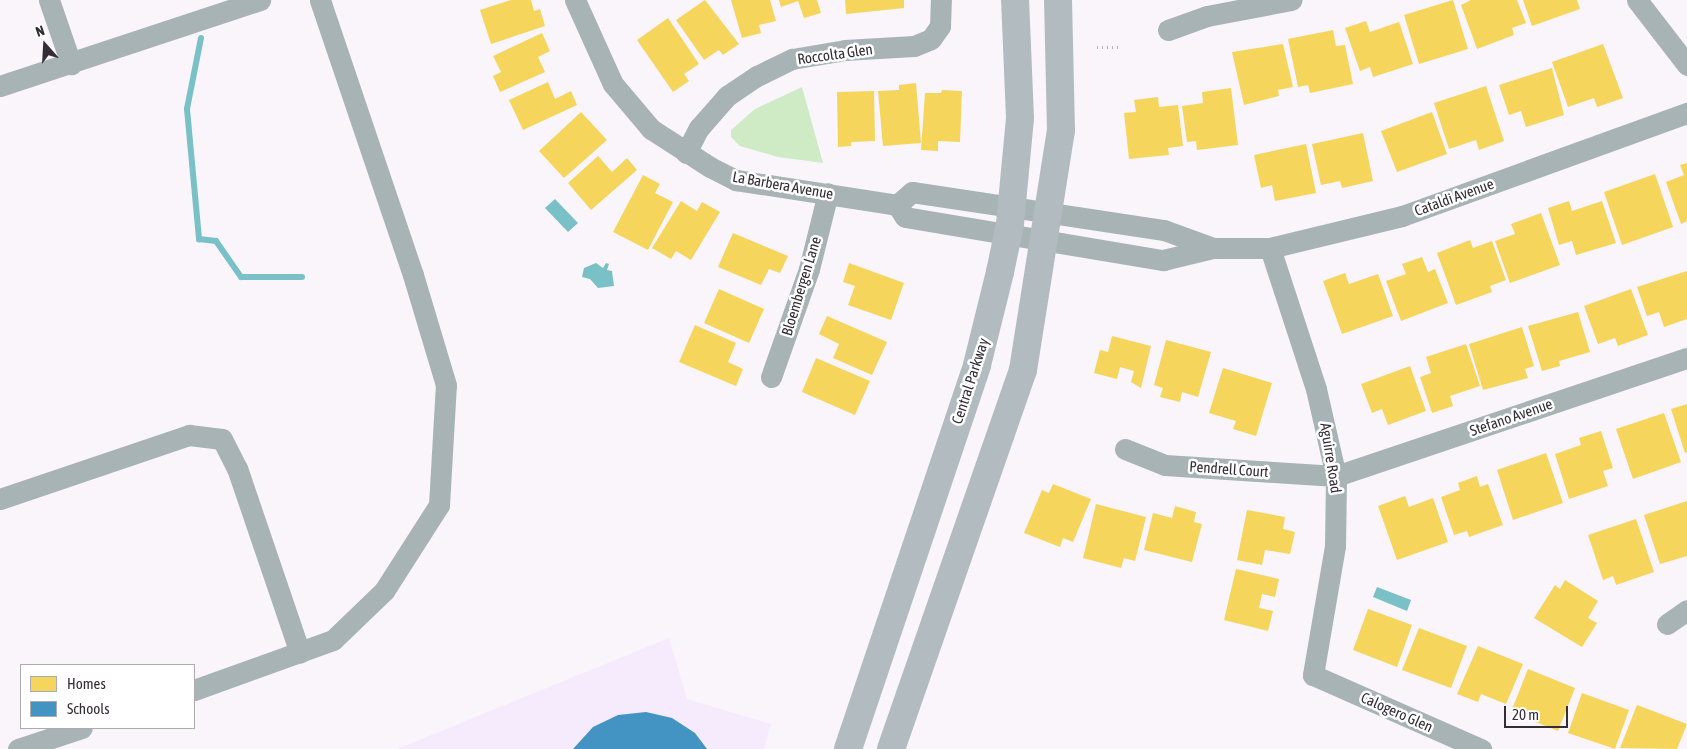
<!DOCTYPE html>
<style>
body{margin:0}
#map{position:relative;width:1687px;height:749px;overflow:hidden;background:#f9f5fb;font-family:"Asap Condensed",sans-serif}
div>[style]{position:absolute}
.built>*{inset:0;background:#f6ebfc}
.green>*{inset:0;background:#ceebc5}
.water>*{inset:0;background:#7ac0c7}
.homes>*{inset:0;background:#f6d55c}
.schools>*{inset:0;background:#4393c3}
.stream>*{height:6px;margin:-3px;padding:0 3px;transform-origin:3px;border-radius:3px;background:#7ac0c7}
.path>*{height:3px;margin-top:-1.5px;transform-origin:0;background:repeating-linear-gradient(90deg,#acb4b5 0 1px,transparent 0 5px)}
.street>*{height:21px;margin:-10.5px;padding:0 10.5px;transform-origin:10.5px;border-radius:10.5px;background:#a7b3b5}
.secondary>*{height:28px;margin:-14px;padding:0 14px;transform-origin:14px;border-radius:14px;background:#b2bbbf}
span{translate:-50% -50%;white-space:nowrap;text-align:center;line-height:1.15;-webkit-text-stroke:5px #fff;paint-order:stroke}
.street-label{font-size:15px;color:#332d36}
.legend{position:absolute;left:20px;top:664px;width:175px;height:65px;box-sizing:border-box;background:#fff;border:1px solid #adabaf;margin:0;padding:6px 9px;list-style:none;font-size:15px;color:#332d36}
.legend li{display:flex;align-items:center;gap:10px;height:25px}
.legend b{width:25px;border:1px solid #adabaf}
.north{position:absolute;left:20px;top:20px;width:50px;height:50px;-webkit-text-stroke:4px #fff;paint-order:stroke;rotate:341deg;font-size:14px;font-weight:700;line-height:20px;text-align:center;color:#332d36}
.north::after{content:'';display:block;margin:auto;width:18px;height:22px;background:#332d36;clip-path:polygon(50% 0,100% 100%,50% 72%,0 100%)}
.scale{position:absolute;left:1504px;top:706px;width:64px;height:22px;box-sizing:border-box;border:2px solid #332d36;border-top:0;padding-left:6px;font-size:15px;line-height:18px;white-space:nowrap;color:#332d36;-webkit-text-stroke:4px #fff;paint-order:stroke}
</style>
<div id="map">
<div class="built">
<div style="clip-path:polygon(669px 638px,687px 699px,771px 724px,764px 749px,397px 749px)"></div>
</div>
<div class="green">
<div style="clip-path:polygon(802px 87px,823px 163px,778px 157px,740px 146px,731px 137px,731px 130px,755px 109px)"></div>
</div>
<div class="water">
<div style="clip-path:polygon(555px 199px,578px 223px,568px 232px,545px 208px)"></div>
<div style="clip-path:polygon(596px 263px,603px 268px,606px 263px,609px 264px,607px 270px,612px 271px,614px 286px,598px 288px,590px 279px,582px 277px,584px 268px)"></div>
<div style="clip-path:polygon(1377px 587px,1411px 600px,1407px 611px,1373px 597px)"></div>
</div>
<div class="homes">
<div style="clip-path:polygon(511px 0,531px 0,534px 11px,540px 9px,545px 26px,491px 44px,480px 10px)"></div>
<div style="clip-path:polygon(705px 0,739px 44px,723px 55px,719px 50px,704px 60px,676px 20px)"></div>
<div style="clip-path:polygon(731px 0,770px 0,776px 21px,759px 25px,761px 33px,742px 38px)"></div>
<div style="clip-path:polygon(779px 0,817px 0,821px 13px,804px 18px,798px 1px,781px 7px)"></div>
<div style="clip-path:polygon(845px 0,904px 0,904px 8px,846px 14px)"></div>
<div style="clip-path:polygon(1453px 0,1468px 49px,1419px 64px,1404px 15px)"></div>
<div style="clip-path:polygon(1471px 0,1517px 0,1526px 23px,1512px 28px,1514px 35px,1477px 49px,1461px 5px)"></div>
<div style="clip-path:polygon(1523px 0,1577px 0,1580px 9px,1532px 26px)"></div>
<div style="clip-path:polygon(668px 18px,699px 64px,684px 74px,689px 81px,673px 92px,637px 40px)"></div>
<div style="clip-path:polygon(1366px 21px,1370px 32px,1399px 22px,1413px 64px,1373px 77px,1370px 67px,1360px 71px,1345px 28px)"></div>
<div style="clip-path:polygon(1333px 30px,1336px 46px,1345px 45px,1353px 84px,1310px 93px,1308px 85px,1298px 87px,1288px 39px)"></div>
<div style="clip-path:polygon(542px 33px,550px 51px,538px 57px,545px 72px,500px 92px,493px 76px,501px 72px,493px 56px)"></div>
<div style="clip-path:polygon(1283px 44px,1293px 87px,1278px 90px,1279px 96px,1244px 105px,1232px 52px)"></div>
<div style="clip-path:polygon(1603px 44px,1623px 98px,1597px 107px,1594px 98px,1568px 107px,1552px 62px)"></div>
<div style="clip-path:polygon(1552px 68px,1564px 115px,1526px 127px,1521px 111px,1509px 115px,1499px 85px)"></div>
<div style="clip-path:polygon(548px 82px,555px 99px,571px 91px,577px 105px,523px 130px,509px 100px)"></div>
<div style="clip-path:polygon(916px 83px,921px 143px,883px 146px,878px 91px,899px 90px,899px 85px)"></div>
<div style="clip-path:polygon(1486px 86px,1504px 141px,1479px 150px,1476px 140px,1449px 149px,1434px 103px)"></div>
<div style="clip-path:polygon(1231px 88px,1238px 145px,1197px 150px,1196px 141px,1187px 142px,1182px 106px,1203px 103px,1202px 92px)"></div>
<div style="clip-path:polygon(942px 90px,962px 91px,960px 142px,938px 141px,938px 151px,921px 150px,925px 93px,941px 93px)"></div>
<div style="clip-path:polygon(874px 91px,875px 141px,851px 142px,851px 146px,838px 147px,837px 92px)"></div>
<div style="clip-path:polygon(1158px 97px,1159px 107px,1178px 105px,1183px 146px,1168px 148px,1169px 155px,1129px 159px,1124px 113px,1136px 112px,1134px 100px)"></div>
<div style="clip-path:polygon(581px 112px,607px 140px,564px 178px,539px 151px)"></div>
<div style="clip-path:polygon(1432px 112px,1447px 154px,1397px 172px,1381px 131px)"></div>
<div style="clip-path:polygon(1363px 133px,1373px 181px,1342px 188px,1340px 181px,1321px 185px,1312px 144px)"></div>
<div style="clip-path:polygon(1306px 144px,1316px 193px,1275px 201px,1272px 185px,1261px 188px,1254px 155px)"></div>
<div style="clip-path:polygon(598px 156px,612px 172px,627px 158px,637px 170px,591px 210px,568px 183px)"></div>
<div style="clip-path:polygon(1687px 163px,1687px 221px,1681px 224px,1666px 182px,1684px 175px,1680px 165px)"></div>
<div style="clip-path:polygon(1655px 174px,1673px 227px,1622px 245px,1604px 192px)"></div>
<div style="clip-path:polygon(643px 175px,660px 184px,655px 193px,673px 202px,648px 250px,613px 232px)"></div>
<div style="clip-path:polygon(681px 201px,697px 211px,702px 202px,720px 212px,691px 260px,676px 251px,671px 259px,652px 248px)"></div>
<div style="clip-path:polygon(1569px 201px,1572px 211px,1602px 201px,1616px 243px,1576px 255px,1572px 241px,1559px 245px,1548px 208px)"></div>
<div style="clip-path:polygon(1541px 213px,1560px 265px,1510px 283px,1495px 241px,1515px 234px,1511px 224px)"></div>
<div style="clip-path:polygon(733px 233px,788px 256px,780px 273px,769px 269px,761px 285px,718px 267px)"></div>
<div style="clip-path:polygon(1470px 240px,1473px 248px,1492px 241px,1506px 280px,1490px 286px,1492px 292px,1456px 305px,1437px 253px)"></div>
<div style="clip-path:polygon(1422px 257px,1428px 272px,1435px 269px,1448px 303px,1401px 321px,1386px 281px,1406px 274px,1402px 264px)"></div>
<div style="clip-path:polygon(849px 263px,904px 283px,891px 320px,848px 305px,855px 286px,843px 282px)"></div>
<div style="clip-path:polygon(1687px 271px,1687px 319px,1664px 327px,1659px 312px,1647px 316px,1637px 287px)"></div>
<div style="clip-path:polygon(1345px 273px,1349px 284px,1378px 274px,1393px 316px,1342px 334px,1323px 281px)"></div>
<div style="clip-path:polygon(719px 289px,764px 309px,749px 343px,704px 323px)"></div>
<div style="clip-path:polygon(1631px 289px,1648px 335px,1618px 346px,1615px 338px,1598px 344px,1584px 306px)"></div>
<div style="clip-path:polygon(1578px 312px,1590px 352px,1559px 361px,1560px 366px,1542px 371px,1528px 326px)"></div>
<div style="clip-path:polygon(827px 316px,887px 342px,872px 375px,833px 358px,839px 344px,819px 334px)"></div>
<div style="clip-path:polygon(695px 325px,736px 343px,728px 362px,743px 369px,736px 386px,679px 362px)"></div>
<div style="clip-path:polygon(1522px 327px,1534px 366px,1525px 369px,1528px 378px,1483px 390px,1469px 344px)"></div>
<div style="clip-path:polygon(1112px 336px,1151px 346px,1141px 388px,1131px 382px,1134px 371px,1120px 367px,1117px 379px,1094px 373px,1100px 350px,1108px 352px)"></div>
<div style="clip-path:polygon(1166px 340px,1211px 352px,1198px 397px,1182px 392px,1180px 402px,1160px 397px,1163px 388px,1154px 385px)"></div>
<div style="clip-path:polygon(1466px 344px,1480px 386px,1450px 396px,1453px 406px,1432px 413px,1420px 377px,1431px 373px,1426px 357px)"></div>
<div style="clip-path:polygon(816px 358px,870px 381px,855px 415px,802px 392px)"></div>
<div style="clip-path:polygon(1410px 366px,1426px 411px,1388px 425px,1382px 409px,1372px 413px,1361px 384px)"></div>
<div style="clip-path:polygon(1223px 368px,1272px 383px,1256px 436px,1233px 429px,1236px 421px,1209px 413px)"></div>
<div style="clip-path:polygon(1687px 404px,1687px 452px,1685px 453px,1671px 409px)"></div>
<div style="clip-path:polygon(1664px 413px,1681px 462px,1633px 479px,1616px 429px)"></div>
<div style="clip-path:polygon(1601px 431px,1613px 468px,1603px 471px,1608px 486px,1569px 499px,1555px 454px,1581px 445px,1579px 438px)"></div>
<div style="clip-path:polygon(1546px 453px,1563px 503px,1513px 520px,1497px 470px)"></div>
<div style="clip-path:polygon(1477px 476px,1480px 487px,1488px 484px,1503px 525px,1469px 537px,1467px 531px,1454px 535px,1441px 497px,1460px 490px,1458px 483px)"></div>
<div style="clip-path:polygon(1053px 484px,1091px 499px,1073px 542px,1063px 538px,1060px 547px,1024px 533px,1042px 490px,1049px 493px)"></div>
<div style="clip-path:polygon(1405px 496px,1409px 507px,1433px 498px,1448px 542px,1397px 560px,1378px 506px)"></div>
<div style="clip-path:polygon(1687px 501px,1687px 556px,1660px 564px,1644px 515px)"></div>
<div style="clip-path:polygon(1096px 504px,1146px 517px,1135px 561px,1124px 558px,1121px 568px,1083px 558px)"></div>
<div style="clip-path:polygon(1175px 506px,1196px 512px,1194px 522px,1202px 524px,1192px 562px,1144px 550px,1153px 513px,1172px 518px)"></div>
<div style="clip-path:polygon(1247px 510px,1285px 517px,1283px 529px,1295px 532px,1290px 554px,1265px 550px,1262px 565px,1237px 560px)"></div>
<div style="clip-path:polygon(1636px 519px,1654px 572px,1616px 585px,1613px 576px,1603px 580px,1588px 535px)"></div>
<div style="clip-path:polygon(1236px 569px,1279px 579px,1275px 597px,1262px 594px,1259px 608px,1273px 611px,1268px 631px,1224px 620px)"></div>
<div style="clip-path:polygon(1565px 580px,1598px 601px,1588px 618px,1597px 623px,1582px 647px,1534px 618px,1555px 585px,1560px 589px)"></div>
<div style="clip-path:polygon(1368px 609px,1412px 625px,1397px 667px,1353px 650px)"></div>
<div style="clip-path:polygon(1419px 628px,1467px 646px,1451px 688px,1402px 670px)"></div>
<div style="clip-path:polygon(1478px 646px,1523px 664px,1506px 704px,1481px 694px,1478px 702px,1457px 694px)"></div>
<div style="clip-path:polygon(1528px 669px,1575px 688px,1558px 731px,1511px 712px)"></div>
<div style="clip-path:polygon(1582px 693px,1629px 710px,1615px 749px,1568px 733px)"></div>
<div style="clip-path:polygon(1637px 705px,1687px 724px,1677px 749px,1620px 748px)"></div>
</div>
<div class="schools">
<div style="clip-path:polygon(646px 712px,672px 718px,695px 733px,707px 749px,573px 749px,593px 727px,618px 715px)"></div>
</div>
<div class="stream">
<div style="left:201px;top:38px;width:72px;rotate:101.2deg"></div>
<div style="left:187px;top:109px;width:131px;rotate:84.7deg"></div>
<div style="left:199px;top:239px;width:17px;rotate:7deg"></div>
<div style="left:216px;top:241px;width:44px;rotate:55.2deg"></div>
<div style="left:241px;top:277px;width:61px"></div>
</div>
<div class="path">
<div style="left:1097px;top:47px;width:21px"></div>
</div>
<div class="street">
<div style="left:49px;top:0;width:68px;rotate:71deg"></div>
<div style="left:575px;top:0;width:92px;rotate:65.7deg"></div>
<div style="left:613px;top:84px;width:59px;rotate:49.8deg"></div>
<div style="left:651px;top:129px;width:70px;rotate:32.8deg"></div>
<div style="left:710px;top:167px;width:29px;rotate:27deg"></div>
<div style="left:736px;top:180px;width:163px;rotate:8.8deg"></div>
<div style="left:897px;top:205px;width:14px;rotate:56deg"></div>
<div style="left:905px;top:217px;width:262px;rotate:9.5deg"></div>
<div style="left:1163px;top:260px;width:51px;rotate:-13.5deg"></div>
<div style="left:1213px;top:248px;width:57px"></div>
<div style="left:1270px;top:248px;width:136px;rotate:-13.6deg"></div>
<div style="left:1402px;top:216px;width:303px;rotate:-19.9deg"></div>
<div style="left:1637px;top:0;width:82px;rotate:52.4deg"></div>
<div style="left:1168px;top:30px;width:41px;rotate:-19.7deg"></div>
<div style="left:1207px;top:16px;width:86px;rotate:-10.8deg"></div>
<div style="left:0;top:86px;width:274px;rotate:-18.3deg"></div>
<div style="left:686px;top:153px;width:28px;rotate:-63deg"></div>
<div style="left:699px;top:128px;width:43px;rotate:-48.8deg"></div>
<div style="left:727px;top:96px;width:36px;rotate:-34deg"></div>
<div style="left:757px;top:76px;width:39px;rotate:-26deg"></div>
<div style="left:792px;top:59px;width:54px;rotate:-9.6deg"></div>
<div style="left:845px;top:50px;width:69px;rotate:-3.3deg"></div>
<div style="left:914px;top:46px;width:18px;rotate:-22deg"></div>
<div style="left:931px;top:39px;width:16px;rotate:-55deg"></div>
<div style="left:940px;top:26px;width:26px;rotate:-88deg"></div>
<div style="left:897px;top:205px;width:20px;rotate:-41deg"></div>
<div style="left:912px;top:192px;width:255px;rotate:8.6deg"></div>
<div style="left:1164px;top:230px;width:52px;rotate:20.2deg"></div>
<div style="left:1270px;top:248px;width:148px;rotate:71.9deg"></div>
<div style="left:1316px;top:389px;width:89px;rotate:77.1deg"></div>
<div style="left:1336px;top:476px;width:70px;rotate:90.8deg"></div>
<div style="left:1335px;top:546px;width:131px;rotate:99.7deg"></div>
<div style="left:1313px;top:675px;width:184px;rotate:23.8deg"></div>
<div style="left:771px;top:377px;width:114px;rotate:-70.6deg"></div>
<div style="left:809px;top:269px;width:78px;rotate:-76deg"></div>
<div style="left:1125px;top:449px;width:43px;rotate:21.8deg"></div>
<div style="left:1165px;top:465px;width:171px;rotate:3.7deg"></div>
<div style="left:1336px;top:476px;width:370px;rotate:-18.6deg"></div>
<div style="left:0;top:499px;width:200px;rotate:-18.7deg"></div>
<div style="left:189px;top:435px;width:33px;rotate:7deg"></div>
<div style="left:222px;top:439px;width:33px;rotate:63deg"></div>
<div style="left:237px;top:468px;width:195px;rotate:71.2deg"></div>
<div style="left:1667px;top:624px;width:24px;rotate:-35deg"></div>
<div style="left:194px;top:690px;width:148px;rotate:-19.8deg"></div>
<div style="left:333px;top:640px;width:71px;rotate:-43.9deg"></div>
<div style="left:384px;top:591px;width:102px;rotate:-57.4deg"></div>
<div style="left:439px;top:505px;width:120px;rotate:-86.7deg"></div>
<div style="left:446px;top:385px;width:115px;rotate:-106.7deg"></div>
<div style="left:413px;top:275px;width:290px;rotate:-108.7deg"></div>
<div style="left:18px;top:749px;width:67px;rotate:-18.2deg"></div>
</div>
<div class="secondary">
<div style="left:848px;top:749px;width:405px;rotate:-71.4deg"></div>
<div style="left:977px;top:365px;width:96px;rotate:-76.1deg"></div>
<div style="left:1000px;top:272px;width:49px;rotate:-78.2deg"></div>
<div style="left:1010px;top:224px;width:106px;rotate:-84.6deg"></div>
<div style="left:1020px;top:118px;width:118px;rotate:-92.4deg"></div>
<div style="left:891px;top:749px;width:401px;rotate:-70.8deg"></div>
<div style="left:1023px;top:370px;width:242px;rotate:-81deg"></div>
<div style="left:1061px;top:131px;width:131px;rotate:-91.3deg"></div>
</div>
<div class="street-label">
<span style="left:835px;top:54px;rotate:-8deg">Roccolta Glen</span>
<span style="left:783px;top:185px;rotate:10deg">La Barbera Avenue</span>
<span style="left:1454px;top:197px;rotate:-20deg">Cataldi Avenue</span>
<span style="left:801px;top:286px;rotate:-73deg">Bloembergen Lane</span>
<span style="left:970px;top:381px;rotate:-72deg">Central Parkway</span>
<span style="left:1511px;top:417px;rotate:-19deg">Stefano Avenue</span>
<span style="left:1331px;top:458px;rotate:81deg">Aguirre Road</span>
<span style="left:1229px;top:469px;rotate:4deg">Pendrell Court</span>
<span style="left:1397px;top:712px;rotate:24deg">Calogero Glen</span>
</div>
<ul class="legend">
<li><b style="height:14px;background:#f6d55c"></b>Homes</li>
<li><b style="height:14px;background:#4393c3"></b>Schools</li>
</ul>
<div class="north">N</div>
<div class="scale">20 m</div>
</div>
